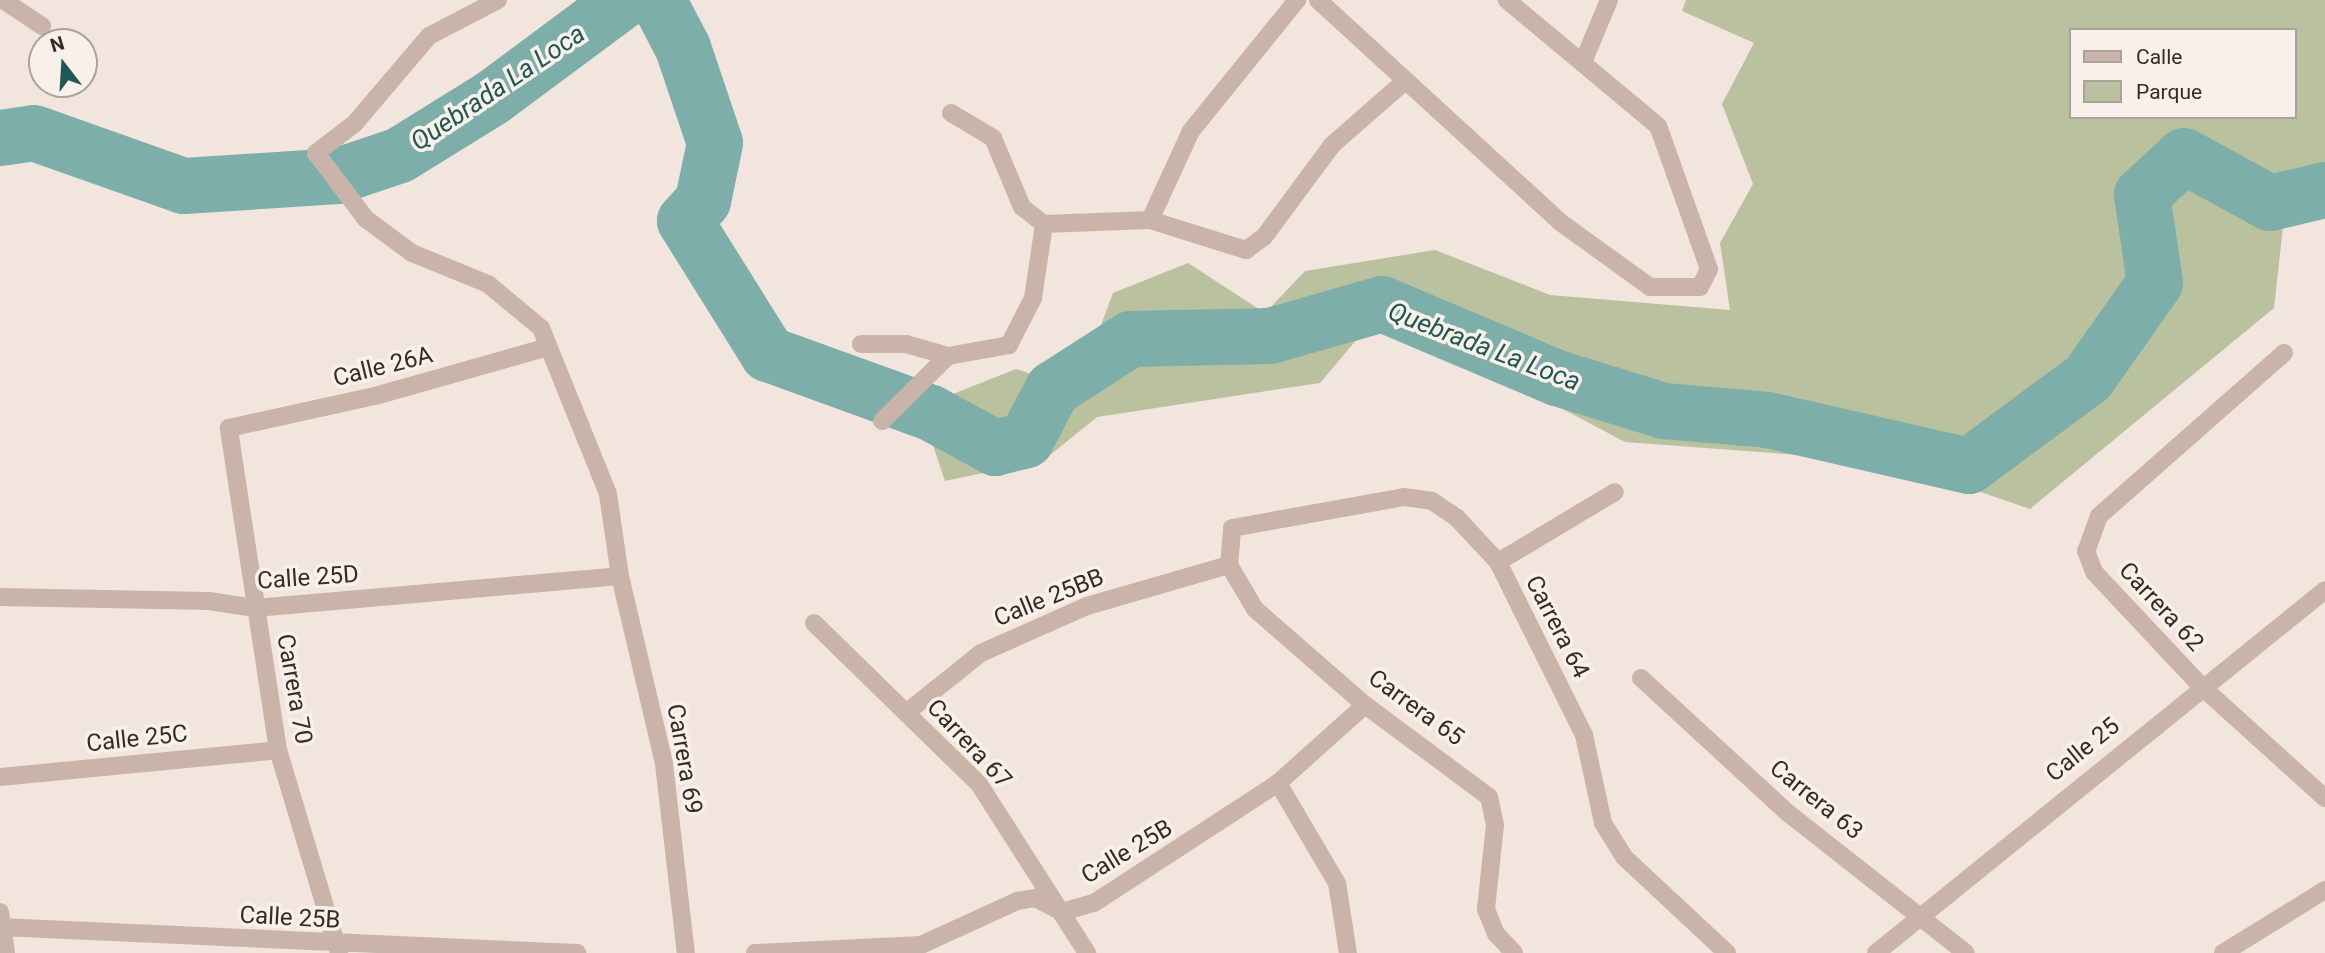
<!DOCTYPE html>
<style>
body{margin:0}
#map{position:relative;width:2325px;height:953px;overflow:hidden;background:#f2e5dd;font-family:Roboto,sans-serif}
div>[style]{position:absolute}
.green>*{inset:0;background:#bac19e}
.river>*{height:56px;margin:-28px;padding:0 28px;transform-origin:28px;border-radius:28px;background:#7daea9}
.minor>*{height:18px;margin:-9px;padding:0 9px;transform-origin:9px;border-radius:9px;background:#cab4a9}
span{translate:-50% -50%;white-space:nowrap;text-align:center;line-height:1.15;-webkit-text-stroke:7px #f9f0ea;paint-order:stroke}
.street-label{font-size:24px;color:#372b29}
.water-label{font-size:26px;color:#1f5853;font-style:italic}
.legend{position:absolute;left:2069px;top:28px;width:228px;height:91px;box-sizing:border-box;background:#f9f0ea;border:2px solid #aba19d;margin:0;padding:9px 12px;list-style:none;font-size:21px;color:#372b29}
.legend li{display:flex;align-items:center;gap:14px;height:35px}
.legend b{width:35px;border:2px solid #aba19d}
.north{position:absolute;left:28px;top:28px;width:70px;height:70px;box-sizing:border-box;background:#f9f0ea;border:2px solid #aba19d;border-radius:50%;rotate:343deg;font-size:19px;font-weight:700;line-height:28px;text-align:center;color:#372b29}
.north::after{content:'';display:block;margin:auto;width:24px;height:32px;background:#1f5853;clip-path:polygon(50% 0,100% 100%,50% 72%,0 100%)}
</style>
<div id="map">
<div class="green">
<div style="clip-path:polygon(evenodd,1686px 0,2325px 0,2325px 212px,2284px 218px,2274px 308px,2030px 509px,1893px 462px,1625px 442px,1380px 312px,1320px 383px,1097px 417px,1044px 460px,945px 481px,920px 407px,1016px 369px,1077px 389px,1113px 293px,1188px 263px,1265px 313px,1305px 271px,1435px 250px,1550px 295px,1730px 310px,1720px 243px,1753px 184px,1722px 104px,1754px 43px,1682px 11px,1686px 0,2071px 30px,2295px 30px,2295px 117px,2071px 117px,2071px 30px)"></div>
</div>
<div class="river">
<div style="left:658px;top:0;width:54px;rotate:62.5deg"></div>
<div style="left:683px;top:48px;width:100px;rotate:71.4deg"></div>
<div style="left:715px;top:143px;width:59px;rotate:101.7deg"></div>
<div style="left:703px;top:201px;width:27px;rotate:132deg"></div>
<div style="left:685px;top:221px;width:157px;rotate:58deg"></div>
<div style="left:768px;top:354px;width:173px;rotate:19.9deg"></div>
<div style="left:931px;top:413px;width:73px;rotate:28.7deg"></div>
<div style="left:995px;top:448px;width:32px;rotate:-14deg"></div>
<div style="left:1026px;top:440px;width:58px;rotate:-62.1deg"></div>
<div style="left:1053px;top:389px;width:93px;rotate:-32.7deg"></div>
<div style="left:1131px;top:339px;width:139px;rotate:-1.2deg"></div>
<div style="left:1270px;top:336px;width:116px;rotate:-15.9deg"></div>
<div style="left:1382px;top:304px;width:190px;rotate:22.9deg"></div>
<div style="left:1557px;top:378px;width:112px;rotate:17.1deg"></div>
<div style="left:1664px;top:411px;width:104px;rotate:4.9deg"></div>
<div style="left:1768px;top:420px;width:206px;rotate:12.9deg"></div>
<div style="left:1969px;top:466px;width:148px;rotate:-36.5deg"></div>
<div style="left:2088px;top:378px;width:116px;rotate:-54.8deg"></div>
<div style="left:2155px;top:283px;width:89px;rotate:-98.4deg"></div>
<div style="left:2142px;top:195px;width:57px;rotate:-42.9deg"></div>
<div style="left:2184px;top:156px;width:98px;rotate:28.7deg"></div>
<div style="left:2270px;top:203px;width:57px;rotate:-13.3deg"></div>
<div style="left:0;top:138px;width:34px;rotate:-8deg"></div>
<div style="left:34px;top:133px;width:159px;rotate:19.5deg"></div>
<div style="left:184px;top:186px;width:154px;rotate:-3.7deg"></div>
<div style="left:338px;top:176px;width:65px;rotate:-18.7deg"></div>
<div style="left:400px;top:155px;width:108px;rotate:-31.8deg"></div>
<div style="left:492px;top:98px;width:164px;rotate:-36.6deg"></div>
</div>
<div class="minor">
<div style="left:3px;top:0;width:47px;rotate:33.7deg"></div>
<div style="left:498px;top:0;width:78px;rotate:152.4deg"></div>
<div style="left:429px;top:36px;width:116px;rotate:130.4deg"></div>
<div style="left:354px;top:124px;width:48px;rotate:142.7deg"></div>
<div style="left:316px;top:153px;width:83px;rotate:52.9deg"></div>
<div style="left:366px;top:219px;width:57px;rotate:36.5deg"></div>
<div style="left:412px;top:253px;width:82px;rotate:22.2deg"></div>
<div style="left:488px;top:284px;width:69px;rotate:39.7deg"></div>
<div style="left:541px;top:328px;width:179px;rotate:68deg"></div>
<div style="left:608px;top:494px;width:83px;rotate:81.7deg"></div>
<div style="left:620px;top:576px;width:193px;rotate:76.8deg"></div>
<div style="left:664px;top:764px;width:190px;rotate:83.4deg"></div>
<div style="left:1318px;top:0;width:328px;rotate:42.5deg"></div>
<div style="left:1560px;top:222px;width:111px;rotate:35.8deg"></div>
<div style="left:1650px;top:287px;width:50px"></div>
<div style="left:1700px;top:287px;width:20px;rotate:-63deg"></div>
<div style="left:1709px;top:269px;width:152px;rotate:-109.6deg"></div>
<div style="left:1658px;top:126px;width:197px;rotate:-140.2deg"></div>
<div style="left:1583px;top:62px;width:67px;rotate:-67.2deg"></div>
<div style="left:951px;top:113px;width:49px;rotate:30.8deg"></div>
<div style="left:993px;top:138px;width:75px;rotate:67.2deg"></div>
<div style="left:1022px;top:207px;width:28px;rotate:38deg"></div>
<div style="left:1044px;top:224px;width:106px;rotate:-2.2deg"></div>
<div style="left:1150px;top:220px;width:101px;rotate:17.4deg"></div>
<div style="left:1246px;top:250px;width:22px;rotate:-36deg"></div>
<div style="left:1264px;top:237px;width:114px;rotate:-53.5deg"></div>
<div style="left:1332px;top:145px;width:96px;rotate:-41.2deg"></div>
<div style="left:1150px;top:220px;width:98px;rotate:-65.3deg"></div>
<div style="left:1191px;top:131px;width:169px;rotate:-51deg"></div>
<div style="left:861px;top:344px;width:45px"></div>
<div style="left:906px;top:344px;width:44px;rotate:15.9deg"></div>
<div style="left:948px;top:356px;width:62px;rotate:-10.2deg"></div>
<div style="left:1009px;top:345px;width:53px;rotate:-62.9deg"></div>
<div style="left:1033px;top:298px;width:75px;rotate:-81.5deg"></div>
<div style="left:2284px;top:353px;width:247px;rotate:138.6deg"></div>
<div style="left:2099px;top:516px;width:37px;rotate:110deg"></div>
<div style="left:2086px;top:551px;width:22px;rotate:69deg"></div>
<div style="left:2094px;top:572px;width:156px;rotate:46.8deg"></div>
<div style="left:2201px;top:686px;width:167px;rotate:42.1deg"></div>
<div style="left:882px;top:421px;width:93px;rotate:-44.6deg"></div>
<div style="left:1498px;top:562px;width:136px;rotate:-30.9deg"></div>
<div style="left:0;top:597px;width:209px;rotate:1.1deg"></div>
<div style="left:209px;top:601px;width:47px;rotate:8.7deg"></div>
<div style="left:255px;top:608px;width:366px;rotate:-5deg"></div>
<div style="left:814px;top:623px;width:231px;rotate:44.3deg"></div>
<div style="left:979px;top:784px;width:201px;rotate:57.4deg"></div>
<div style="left:1641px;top:678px;width:200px;rotate:42.6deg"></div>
<div style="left:1788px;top:813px;width:226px;rotate:38.2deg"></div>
<div style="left:906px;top:713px;width:96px;rotate:-38.7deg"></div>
<div style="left:981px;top:653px;width:116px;rotate:-23.9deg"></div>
<div style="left:1087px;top:606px;width:148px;rotate:-16.1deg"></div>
<div style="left:0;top:777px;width:279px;rotate:-5.5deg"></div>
<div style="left:1278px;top:783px;width:116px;rotate:59.5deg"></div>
<div style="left:1337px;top:883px;width:71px;rotate:81.1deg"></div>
<div style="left:0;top:912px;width:41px;rotate:81.7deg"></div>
<div style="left:0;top:927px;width:578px;rotate:2.58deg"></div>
<div style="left:339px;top:953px;width:212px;rotate:-106.7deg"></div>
<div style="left:278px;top:750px;width:326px;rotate:-98.7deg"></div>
<div style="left:229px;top:428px;width:149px;rotate:-12.4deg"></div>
<div style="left:375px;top:396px;width:180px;rotate:-15.8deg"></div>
<div style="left:755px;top:953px;width:166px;rotate:-2.8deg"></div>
<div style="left:921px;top:945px;width:106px;rotate:-24.6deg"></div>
<div style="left:1017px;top:901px;width:18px;rotate:-9deg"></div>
<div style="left:1035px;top:898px;width:30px;rotate:27deg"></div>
<div style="left:1062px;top:912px;width:33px;rotate:-16deg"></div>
<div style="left:1094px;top:903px;width:220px;rotate:-33.1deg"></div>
<div style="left:1278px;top:783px;width:117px;rotate:-41.9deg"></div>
<div style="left:1514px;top:953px;width:26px;rotate:-133deg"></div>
<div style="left:1496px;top:934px;width:27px;rotate:-112deg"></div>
<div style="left:1486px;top:909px;width:84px;rotate:-83.9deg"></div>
<div style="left:1495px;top:825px;width:29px;rotate:-102deg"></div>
<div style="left:1489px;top:797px;width:154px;rotate:-143.4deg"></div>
<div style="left:1365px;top:705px;width:146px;rotate:-138.9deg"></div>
<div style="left:1255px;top:609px;width:51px;rotate:-120.6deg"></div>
<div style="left:1229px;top:565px;width:37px;rotate:-85deg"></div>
<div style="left:1232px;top:528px;width:175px;rotate:-10.2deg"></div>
<div style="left:1404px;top:497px;width:28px;rotate:8deg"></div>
<div style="left:1432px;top:501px;width:30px;rotate:34deg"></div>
<div style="left:1457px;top:518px;width:60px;rotate:47deg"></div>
<div style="left:1498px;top:562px;width:193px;rotate:63.6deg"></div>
<div style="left:1584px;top:735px;width:90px;rotate:77.8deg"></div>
<div style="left:1603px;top:823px;width:40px;rotate:58deg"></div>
<div style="left:1624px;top:857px;width:141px;rotate:43deg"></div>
<div style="left:1876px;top:953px;width:577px;rotate:-38.95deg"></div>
<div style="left:2223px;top:953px;width:120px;rotate:-31.7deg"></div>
</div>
<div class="street-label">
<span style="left:383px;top:367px;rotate:-14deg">Calle 26A</span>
<span style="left:308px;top:578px;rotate:-4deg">Calle 25D</span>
<span style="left:1049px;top:598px;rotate:-22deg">Calle 25BB</span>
<span style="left:2161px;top:607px;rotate:47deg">Carrera 62</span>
<span style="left:1557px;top:627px;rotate:63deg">Carrera 64</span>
<span style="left:294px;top:689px;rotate:80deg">Carrera 70</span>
<span style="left:1416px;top:708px;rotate:36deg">Carrera 65</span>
<span style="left:137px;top:739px;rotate:-6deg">Calle 25C</span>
<span style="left:969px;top:744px;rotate:47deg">Carrera 67</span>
<span style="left:2083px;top:750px;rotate:-39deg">Calle 25</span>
<span style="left:684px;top:759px;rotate:80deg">Carrera 69</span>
<span style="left:1816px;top:800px;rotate:39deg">Carrera 63</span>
<span style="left:1127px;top:852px;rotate:-31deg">Calle 25B</span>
<span style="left:290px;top:918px;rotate:3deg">Calle 25B</span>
</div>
<div class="water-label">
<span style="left:498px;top:88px;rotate:-34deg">Quebrada La Loca</span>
<span style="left:1484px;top:347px;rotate:21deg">Quebrada La Loca</span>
</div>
<ul class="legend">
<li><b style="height:9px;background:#cab4a9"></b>Calle</li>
<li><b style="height:19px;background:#bac19e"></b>Parque</li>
</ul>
<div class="north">N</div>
</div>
